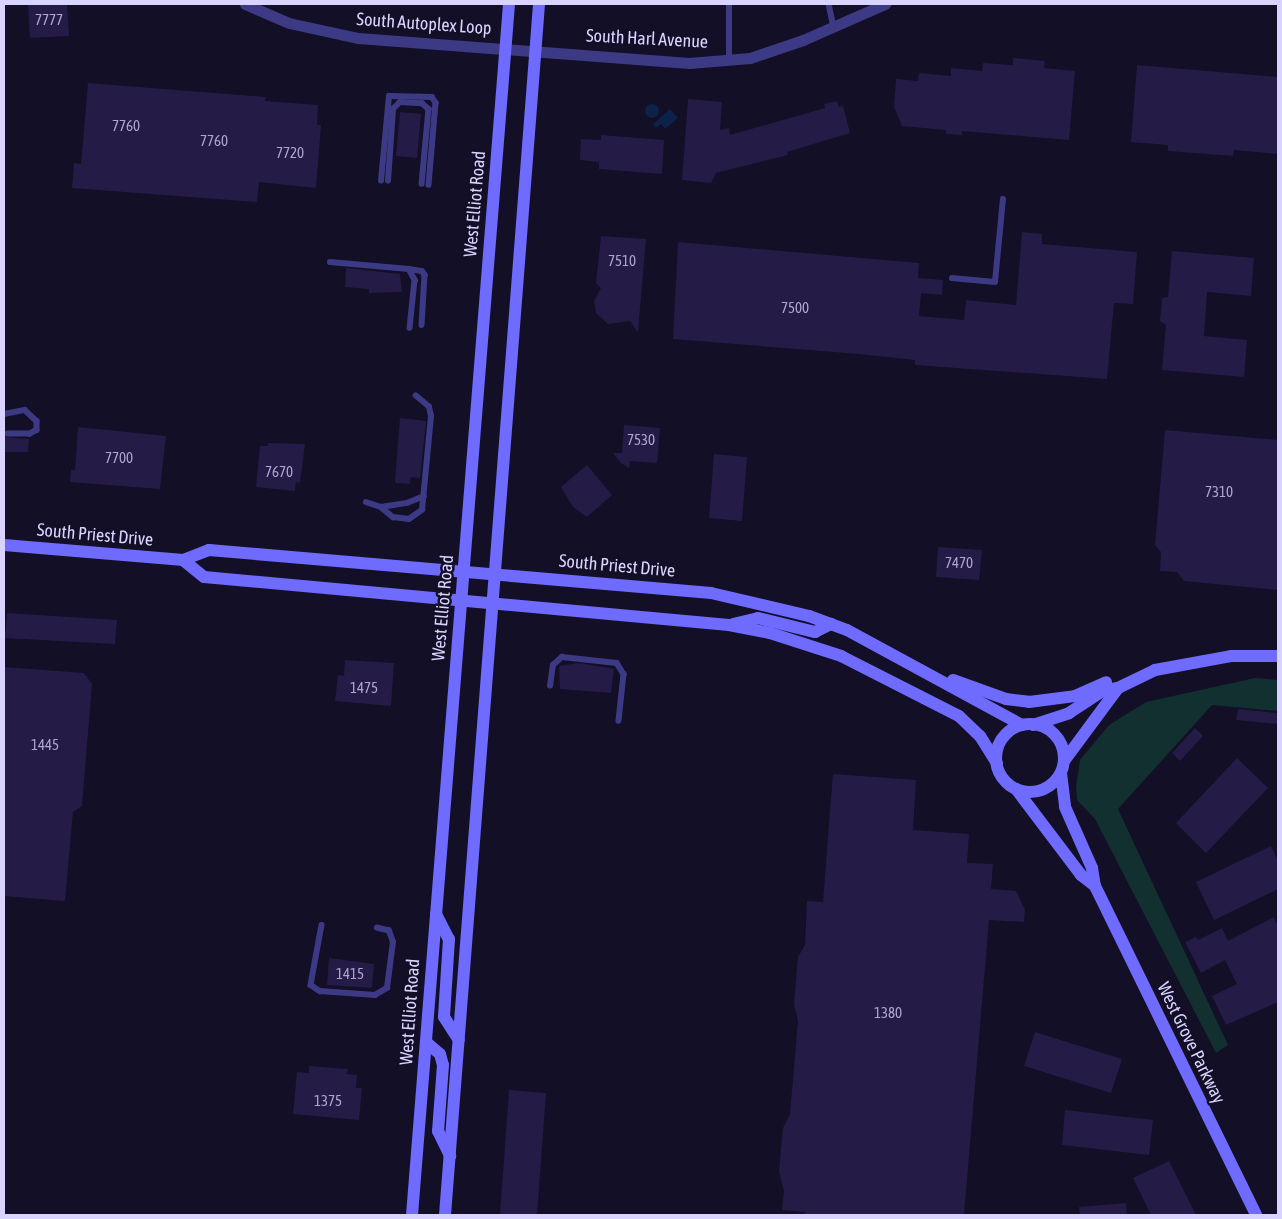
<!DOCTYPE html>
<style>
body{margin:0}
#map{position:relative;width:1282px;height:1219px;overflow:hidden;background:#130f26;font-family:"Asap Condensed",sans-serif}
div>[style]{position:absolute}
.green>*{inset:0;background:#12302f}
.water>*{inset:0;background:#0c2248}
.round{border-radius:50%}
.building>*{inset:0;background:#241b47}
.lane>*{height:5.5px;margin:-2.75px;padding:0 2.75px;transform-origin:2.75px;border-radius:2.75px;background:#3d3a85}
.street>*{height:11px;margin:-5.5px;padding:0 5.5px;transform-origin:5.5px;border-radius:5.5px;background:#3d3a85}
.secondary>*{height:12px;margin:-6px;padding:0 6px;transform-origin:6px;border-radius:6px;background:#6f6bff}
.secondary>.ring{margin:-6px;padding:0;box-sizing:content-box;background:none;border:12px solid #6f6bff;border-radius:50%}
span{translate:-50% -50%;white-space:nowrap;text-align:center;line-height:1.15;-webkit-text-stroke:5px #130f26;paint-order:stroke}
.number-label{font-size:15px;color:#aca6d1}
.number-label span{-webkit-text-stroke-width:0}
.street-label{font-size:18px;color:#d9d4ff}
.frame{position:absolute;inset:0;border:5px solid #d9d4ff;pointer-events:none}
</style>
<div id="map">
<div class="green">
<div style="clip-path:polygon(1255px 678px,1278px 680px,1278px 711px,1212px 705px,1118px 809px,1228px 1045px,1216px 1053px,1095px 819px,1077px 800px,1076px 787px,1080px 760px,1109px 725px,1146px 702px)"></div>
</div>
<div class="water">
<div class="round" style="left:645px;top:104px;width:14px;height:14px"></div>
<div style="clip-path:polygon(670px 109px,678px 118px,665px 129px,661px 124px,656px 128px,653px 124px)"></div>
</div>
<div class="building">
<div style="clip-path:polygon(28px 4px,67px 4px,69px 36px,30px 38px)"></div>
<div style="clip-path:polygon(1013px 58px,1045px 61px,1044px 68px,1075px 71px,1069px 140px,962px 131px,962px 135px,946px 134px,946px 130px,902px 126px,894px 107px,896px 79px,918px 81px,919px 73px,951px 76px,951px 68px,982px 71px,983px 63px,1013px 65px)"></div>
<div style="clip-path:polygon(1137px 65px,1278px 77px,1278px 154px,1234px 150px,1233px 156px,1168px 151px,1168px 145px,1131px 142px)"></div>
<div style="clip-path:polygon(88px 83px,266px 97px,265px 101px,318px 105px,317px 125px,321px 125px,316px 188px,259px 182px,257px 202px,72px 188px,74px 163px,81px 164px)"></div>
<div style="clip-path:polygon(688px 99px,722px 102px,720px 130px,729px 128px,730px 135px,825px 108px,824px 104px,837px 101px,839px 107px,843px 106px,850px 133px,787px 152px,788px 155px,716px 173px,711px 183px,682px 180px)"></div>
<div style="clip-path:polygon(400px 112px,421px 114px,417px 158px,396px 156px)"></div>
<div style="clip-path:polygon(601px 135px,664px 140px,662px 174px,599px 169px,599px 162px,580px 160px,581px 139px,601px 140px)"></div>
<div style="clip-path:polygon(1022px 232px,1042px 234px,1042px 244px,1137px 252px,1133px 304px,1114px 303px,1107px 379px,915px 365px,915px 360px,859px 354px,673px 339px,678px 242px,919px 263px,918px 278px,943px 280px,942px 295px,921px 293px,919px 316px,964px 320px,966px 300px,1016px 305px)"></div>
<div style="clip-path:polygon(601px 236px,646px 239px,638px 332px,630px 321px,608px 324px,596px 313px,594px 301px,601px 288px,596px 283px)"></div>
<div style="clip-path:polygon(1172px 251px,1254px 258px,1251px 296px,1207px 292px,1204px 336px,1247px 340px,1244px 377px,1162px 370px,1166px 325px,1160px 321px,1162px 298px,1168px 297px)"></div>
<div style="clip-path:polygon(346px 268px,400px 274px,402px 292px,369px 293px,369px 289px,345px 287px)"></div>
<div style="clip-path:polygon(400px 418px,426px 421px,420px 478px,411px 477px,410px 484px,395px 483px)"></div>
<div style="clip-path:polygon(624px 425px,660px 428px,657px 463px,630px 461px,629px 468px,621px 463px,613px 453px,622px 453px)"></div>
<div style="clip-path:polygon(78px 427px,166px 436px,160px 489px,70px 482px,71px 470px,75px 470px)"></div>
<div style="clip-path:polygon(1165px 430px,1278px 440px,1278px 590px,1184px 581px,1177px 572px,1160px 571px,1161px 552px,1155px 545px)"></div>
<div style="clip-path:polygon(4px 437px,29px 439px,28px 452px,4px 452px)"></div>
<div style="clip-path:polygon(268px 443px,305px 444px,300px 483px,296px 482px,295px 491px,256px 487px,260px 446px,268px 446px)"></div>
<div style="clip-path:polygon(714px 454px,747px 457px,742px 521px,709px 518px)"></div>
<div style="clip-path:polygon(587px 465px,612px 495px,587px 517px,573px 507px,561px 487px)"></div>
<div style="clip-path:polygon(938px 547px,982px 550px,979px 580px,936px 577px)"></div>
<div style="clip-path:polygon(7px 613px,117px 620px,115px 644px,5px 638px)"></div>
<div style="clip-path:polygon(345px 660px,394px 663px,391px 706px,335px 701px,338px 675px,344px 676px)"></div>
<div style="clip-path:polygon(578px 663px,614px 669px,611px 693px,560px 689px,559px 666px)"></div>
<div style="clip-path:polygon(4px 667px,84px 673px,92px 684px,82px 806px,73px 812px,65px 901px,4px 896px)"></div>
<div style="clip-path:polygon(1238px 709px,1278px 713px,1278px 724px,1236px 720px)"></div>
<div style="clip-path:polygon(1195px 728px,1203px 736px,1180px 761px,1172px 753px)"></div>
<div style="clip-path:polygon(1237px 758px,1268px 788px,1206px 853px,1176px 823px)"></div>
<div style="clip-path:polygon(833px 774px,916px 780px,913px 830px,969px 834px,967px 863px,993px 864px,991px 889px,1016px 891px,1025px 910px,1024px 922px,989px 920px,964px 1215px,804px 1215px,805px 1212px,782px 1210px,784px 1191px,779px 1171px,783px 1128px,790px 1114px,798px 1021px,794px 1004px,798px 957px,805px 945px,807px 901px,823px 902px)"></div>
<div style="clip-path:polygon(1271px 846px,1278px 861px,1278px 889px,1214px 920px,1196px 882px)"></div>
<div style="clip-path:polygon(1274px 917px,1278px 926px,1278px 1002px,1226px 1025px,1212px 996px,1237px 984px,1225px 960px,1201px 973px,1185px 942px,1196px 937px,1198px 940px,1222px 928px,1228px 941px)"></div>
<div style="clip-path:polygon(329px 958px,374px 964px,372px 988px,327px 985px)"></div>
<div style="clip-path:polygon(1035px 1032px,1122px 1059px,1111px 1093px,1024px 1066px)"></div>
<div style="clip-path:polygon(309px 1066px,348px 1069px,347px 1074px,357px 1075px,356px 1088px,362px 1088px,359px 1120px,293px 1114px,297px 1072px,309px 1073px)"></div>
<div style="clip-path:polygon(509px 1090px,546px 1093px,537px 1215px,500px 1215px)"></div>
<div style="clip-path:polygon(1065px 1110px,1153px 1120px,1149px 1155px,1062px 1145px)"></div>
<div style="clip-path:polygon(1169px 1161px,1196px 1215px,1151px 1215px,1133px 1178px)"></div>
<div style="clip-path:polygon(1126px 1203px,1127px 1215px,1080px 1215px,1079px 1207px)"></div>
</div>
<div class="lane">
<div style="left:829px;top:4px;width:24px;rotate:78deg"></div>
<div style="left:729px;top:59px;width:55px;rotate:-90deg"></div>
<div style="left:381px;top:181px;width:85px;rotate:-84.6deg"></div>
<div style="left:389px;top:96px;width:43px;rotate:1.3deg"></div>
<div style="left:432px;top:97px;width:7px;rotate:56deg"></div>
<div style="left:436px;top:103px;width:82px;rotate:94.9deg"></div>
<div style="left:388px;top:181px;width:72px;rotate:-86deg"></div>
<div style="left:393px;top:109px;width:10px;rotate:-45deg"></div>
<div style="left:400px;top:102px;width:22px;rotate:3deg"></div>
<div style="left:422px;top:103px;width:9px;rotate:41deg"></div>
<div style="left:429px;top:109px;width:75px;rotate:95.3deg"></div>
<div style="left:330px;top:262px;width:79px;rotate:5.1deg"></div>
<div style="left:409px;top:269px;width:13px;rotate:61deg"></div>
<div style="left:415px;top:280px;width:48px;rotate:95.9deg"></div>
<div style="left:409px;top:269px;width:13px;rotate:9deg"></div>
<div style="left:422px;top:271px;width:5px;rotate:53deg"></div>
<div style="left:425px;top:275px;width:50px;rotate:93.4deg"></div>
<div style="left:952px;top:278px;width:43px;rotate:5.3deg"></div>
<div style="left:995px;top:282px;width:83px;rotate:-84.5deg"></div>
<div style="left:4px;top:414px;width:21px;rotate:-11deg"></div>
<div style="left:25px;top:410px;width:16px;rotate:43deg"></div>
<div style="left:37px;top:421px;width:9px;rotate:90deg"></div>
<div style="left:37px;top:430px;width:8px;rotate:150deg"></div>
<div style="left:30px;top:434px;width:22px;rotate:180deg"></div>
<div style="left:366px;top:502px;width:16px;rotate:18deg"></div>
<div style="left:381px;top:507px;width:26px;rotate:-9deg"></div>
<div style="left:407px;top:503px;width:18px;rotate:-22deg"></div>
<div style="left:381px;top:507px;width:16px;rotate:40deg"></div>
<div style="left:393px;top:517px;width:16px;rotate:7deg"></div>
<div style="left:409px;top:519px;width:16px;rotate:-35deg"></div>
<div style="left:422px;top:510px;width:94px;rotate:-84.5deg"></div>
<div style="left:431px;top:416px;width:9px;rotate:-103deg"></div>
<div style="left:429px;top:407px;width:17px;rotate:-140deg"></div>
<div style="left:550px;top:686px;width:21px;rotate:-82deg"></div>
<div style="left:553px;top:665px;width:12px;rotate:-42deg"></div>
<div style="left:562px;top:657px;width:55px;rotate:6.2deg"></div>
<div style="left:617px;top:663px;width:13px;rotate:58deg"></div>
<div style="left:624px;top:674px;width:47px;rotate:96.1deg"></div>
<div style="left:322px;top:925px;width:61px;rotate:100.4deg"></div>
<div style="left:311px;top:985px;width:11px;rotate:34deg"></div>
<div style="left:320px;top:991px;width:55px;rotate:4.2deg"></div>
<div style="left:375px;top:995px;width:14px;rotate:-30deg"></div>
<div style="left:387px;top:988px;width:46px;rotate:-82.6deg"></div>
<div style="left:393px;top:942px;width:12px;rotate:-110deg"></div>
<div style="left:389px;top:931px;width:12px;rotate:-166deg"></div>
</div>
<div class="street">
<div style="left:245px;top:4px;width:48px;rotate:23.4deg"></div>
<div style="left:289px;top:23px;width:71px;rotate:12.3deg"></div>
<div style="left:358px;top:38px;width:332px;rotate:4.3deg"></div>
<div style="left:689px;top:63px;width:61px;rotate:-4.7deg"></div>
<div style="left:750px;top:58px;width:56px;rotate:-18.8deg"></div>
<div style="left:803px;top:40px;width:90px;rotate:-23.7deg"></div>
</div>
<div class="secondary">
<div style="left:4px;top:545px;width:180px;rotate:4.8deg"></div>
<div style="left:183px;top:560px;width:28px;rotate:-21deg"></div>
<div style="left:209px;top:550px;width:504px;rotate:4.9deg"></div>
<div style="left:711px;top:593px;width:101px;rotate:13.2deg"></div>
<div style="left:809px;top:616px;width:40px;rotate:20.2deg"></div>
<div style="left:847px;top:630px;width:199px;rotate:28.5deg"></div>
<div style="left:183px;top:560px;width:27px;rotate:39deg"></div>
<div style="left:204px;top:577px;width:527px;rotate:5.22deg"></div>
<div style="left:729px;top:625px;width:42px;rotate:11deg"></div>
<div style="left:770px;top:633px;width:75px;rotate:17.9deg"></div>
<div style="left:841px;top:656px;width:132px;rotate:27deg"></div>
<div style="left:959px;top:716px;width:29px;rotate:44deg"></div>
<div style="left:980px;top:736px;width:32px;rotate:58deg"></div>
<div style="left:733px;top:624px;width:26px;rotate:-13deg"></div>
<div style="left:758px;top:618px;width:59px;rotate:13.8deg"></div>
<div style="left:815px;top:632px;width:18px;rotate:-27deg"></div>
<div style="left:953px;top:680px;width:56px;rotate:19.7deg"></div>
<div style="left:1006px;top:699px;width:23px;rotate:7deg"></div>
<div style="left:1029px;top:702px;width:46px;rotate:-7.4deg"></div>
<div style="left:1075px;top:696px;width:34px;rotate:-24deg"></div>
<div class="ring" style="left:996px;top:724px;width:56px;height:56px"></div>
<div style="left:1033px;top:725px;width:38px;rotate:-18deg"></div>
<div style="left:1069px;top:713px;width:42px;rotate:-33.3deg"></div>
<div style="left:1104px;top:690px;width:14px;rotate:-8deg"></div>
<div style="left:1118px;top:688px;width:41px;rotate:-25.9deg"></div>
<div style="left:1155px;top:670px;width:77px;rotate:-10.4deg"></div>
<div style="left:1231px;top:656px;width:47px"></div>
<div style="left:1064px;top:761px;width:91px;rotate:-53.5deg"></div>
<div style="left:1061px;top:773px;width:34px;rotate:83deg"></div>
<div style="left:1065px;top:807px;width:67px;rotate:66.1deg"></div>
<div style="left:1092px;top:868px;width:18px;rotate:81deg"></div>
<div style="left:1095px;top:886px;width:366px;rotate:63.9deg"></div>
<div style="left:1016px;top:789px;width:108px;rotate:52.9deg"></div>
<div style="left:1081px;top:875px;width:18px;rotate:38deg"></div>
<div style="left:436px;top:914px;width:28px;rotate:63deg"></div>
<div style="left:449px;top:939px;width:78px;rotate:93.7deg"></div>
<div style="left:444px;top:1017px;width:27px;rotate:57deg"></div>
<div style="left:426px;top:1042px;width:18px;rotate:41deg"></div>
<div style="left:440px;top:1054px;width:11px;rotate:75deg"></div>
<div style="left:443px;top:1065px;width:66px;rotate:94.3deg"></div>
<div style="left:438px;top:1131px;width:28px;rotate:64deg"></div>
<div style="left:412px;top:1215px;width:1215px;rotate:-85.42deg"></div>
<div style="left:445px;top:1215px;width:1215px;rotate:-85.56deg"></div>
</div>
<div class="number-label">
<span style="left:49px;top:20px">7777</span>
<span style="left:126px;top:126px">7760</span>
<span style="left:214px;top:141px">7760</span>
<span style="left:290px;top:153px">7720</span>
<span style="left:622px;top:261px">7510</span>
<span style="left:795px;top:308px">7500</span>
<span style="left:641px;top:440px">7530</span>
<span style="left:119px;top:458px">7700</span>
<span style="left:279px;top:472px">7670</span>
<span style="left:1219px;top:492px">7310</span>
<span style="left:959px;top:563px">7470</span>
<span style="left:364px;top:688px">1475</span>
<span style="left:45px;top:745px">1445</span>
<span style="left:350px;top:974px">1415</span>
<span style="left:888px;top:1013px">1380</span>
<span style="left:328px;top:1101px">1375</span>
</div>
<div class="street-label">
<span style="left:424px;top:24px;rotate:4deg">South Autoplex Loop</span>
<span style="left:647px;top:39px;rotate:3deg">South Harl Avenue</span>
<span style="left:475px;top:204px;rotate:-85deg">West Elliot Road</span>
<span style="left:95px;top:535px;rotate:5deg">South Priest Drive</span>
<span style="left:617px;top:566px;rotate:5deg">South Priest Drive</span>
<span style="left:443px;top:608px;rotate:-85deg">West Elliot Road</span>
<span style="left:410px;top:1012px;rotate:-86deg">West Elliot Road</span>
<span style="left:1191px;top:1043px;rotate:64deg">West Grove Parkway</span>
</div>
<div class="frame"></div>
</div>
